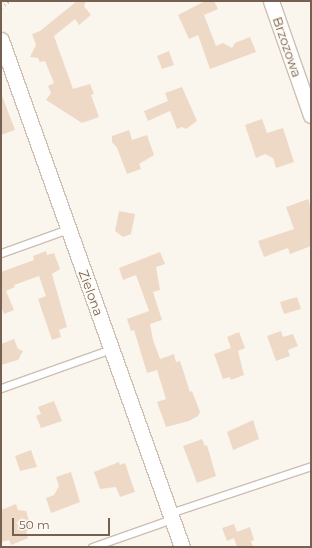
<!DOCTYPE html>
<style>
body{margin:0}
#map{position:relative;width:312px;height:548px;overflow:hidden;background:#fbf6ed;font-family:Montserrat,sans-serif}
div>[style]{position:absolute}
.building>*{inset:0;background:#eed9c7}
.path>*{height:2.5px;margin-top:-1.25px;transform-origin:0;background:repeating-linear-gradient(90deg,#d3bca9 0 1px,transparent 0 4px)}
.roads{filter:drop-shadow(1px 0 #cdbfb3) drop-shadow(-1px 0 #cdbfb3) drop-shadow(0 1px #cdbfb3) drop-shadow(0 -1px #cdbfb3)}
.lane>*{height:7px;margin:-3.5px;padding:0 3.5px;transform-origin:3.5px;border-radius:3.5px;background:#fff}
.street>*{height:15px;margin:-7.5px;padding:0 7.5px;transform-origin:7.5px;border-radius:7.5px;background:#fff}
span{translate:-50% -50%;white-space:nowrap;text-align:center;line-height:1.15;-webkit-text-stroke:3.5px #fefaf3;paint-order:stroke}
.street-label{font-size:13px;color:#756051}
.frame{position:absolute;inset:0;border:2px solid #756051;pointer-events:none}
.scale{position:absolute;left:12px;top:518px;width:98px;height:18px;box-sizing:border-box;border:2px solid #756051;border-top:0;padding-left:5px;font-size:12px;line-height:14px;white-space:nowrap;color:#756051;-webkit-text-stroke:3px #fefaf3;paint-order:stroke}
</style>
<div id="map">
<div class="building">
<div style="clip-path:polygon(77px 1px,86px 1px,84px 6px,91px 15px,79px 25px,75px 19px,54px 36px,73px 89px,90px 84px,94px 94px,91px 95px,99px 117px,82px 123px,46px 100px,51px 93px,48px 86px,54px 83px,45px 61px,40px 62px,38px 58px,30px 57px,36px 45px,32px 34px,40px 31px)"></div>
<div style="clip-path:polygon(205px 1px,214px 1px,218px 9px,204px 15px,216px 46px,223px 43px,232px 48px,235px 43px,250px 37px,256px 52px,210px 69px,198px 35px,189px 39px,178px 15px)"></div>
<div style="clip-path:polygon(169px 51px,174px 65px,162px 69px,157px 56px)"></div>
<div style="clip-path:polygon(182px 87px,197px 121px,186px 129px,182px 127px,177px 129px,170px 111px,148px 121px,144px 111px,168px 101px,165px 93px)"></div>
<div style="clip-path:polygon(1px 93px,15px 130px,1px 135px)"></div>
<div style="clip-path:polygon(262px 119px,267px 133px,283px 128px,294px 162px,276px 168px,273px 158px,265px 154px,256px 158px,245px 125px)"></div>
<div style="clip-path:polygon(129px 130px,132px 140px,147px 135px,154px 155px,139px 164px,141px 169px,127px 174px,117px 148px,112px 142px,112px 136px)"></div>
<div style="clip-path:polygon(308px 199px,311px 208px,311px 246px,290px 254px,288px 248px,264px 257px,258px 241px,294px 229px,286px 207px)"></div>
<div style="clip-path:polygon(119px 211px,135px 214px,131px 234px,123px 237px,115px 231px)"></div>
<div style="clip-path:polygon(46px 251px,47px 255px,54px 253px,60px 269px,52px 274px,67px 327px,59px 330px,61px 337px,52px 340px,38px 299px,46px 296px,39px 276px,14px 285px,15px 287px,6px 291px,14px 310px,4px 314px,1px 306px,1px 272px,34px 260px,33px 256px)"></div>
<div style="clip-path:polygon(160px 252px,165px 264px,156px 267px,160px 290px,153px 292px,162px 320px,150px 324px,153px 340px,160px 359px,174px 354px,176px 362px,180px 361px,190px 392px,192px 391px,200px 412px,198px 416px,189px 421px,166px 427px,157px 402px,166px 399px,157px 370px,147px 373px,134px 330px,131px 331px,127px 319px,149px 311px,136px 275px,123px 280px,119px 268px)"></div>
<div style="clip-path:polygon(297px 297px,301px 309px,284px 314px,280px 302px)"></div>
<div style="clip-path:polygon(281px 331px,283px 337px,293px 334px,298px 346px,288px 350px,290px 356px,276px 361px,267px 336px)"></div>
<div style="clip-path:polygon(239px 332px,245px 348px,238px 351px,244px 375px,231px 380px,230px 377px,223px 379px,214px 354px,231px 348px,227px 337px)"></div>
<div style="clip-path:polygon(14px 339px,18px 349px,23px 351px,18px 360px,1px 365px,1px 344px)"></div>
<div style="clip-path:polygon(54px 401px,62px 421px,41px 428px,36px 416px,41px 414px,38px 407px)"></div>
<div style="clip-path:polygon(253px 420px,259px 439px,233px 450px,227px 432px)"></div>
<div style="clip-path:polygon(202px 439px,205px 446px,207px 445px,216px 476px,197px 483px,183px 446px)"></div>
<div style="clip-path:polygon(31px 450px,37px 467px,20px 471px,15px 456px)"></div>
<div style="clip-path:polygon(119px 462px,120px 465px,125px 463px,135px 492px,120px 497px,116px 487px,100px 489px,94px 472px)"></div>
<div style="clip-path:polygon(71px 472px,80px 502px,51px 513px,46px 498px,54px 495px,59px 486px,56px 477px)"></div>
<div style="clip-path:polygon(16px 504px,18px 510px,26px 511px,31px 527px,26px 532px,28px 538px,11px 545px,9px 540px,1px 542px,1px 510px)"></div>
<div style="clip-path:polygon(234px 524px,237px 532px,250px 527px,254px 540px,251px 541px,253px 547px,237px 547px,234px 538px,227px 541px,222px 528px)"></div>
</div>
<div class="path">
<div style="left:1px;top:7px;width:10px;rotate:-37deg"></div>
</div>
<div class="roads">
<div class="lane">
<div style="left:1px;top:253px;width:71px;rotate:-19.7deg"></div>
<div style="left:1px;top:388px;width:117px;rotate:-19.5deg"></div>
<div style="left:170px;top:513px;width:149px;rotate:-18.4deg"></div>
<div style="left:92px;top:547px;width:85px;rotate:-19.3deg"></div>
</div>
<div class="street">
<div style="left:271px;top:1px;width:121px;rotate:70.7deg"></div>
<div style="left:1px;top:40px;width:538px;rotate:70.35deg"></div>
</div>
</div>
<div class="street-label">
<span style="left:287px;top:47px;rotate:71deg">Brzozowa</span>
<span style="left:91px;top:293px;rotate:70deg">Zielona</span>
</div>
<div class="frame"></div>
<div class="scale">50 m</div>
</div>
